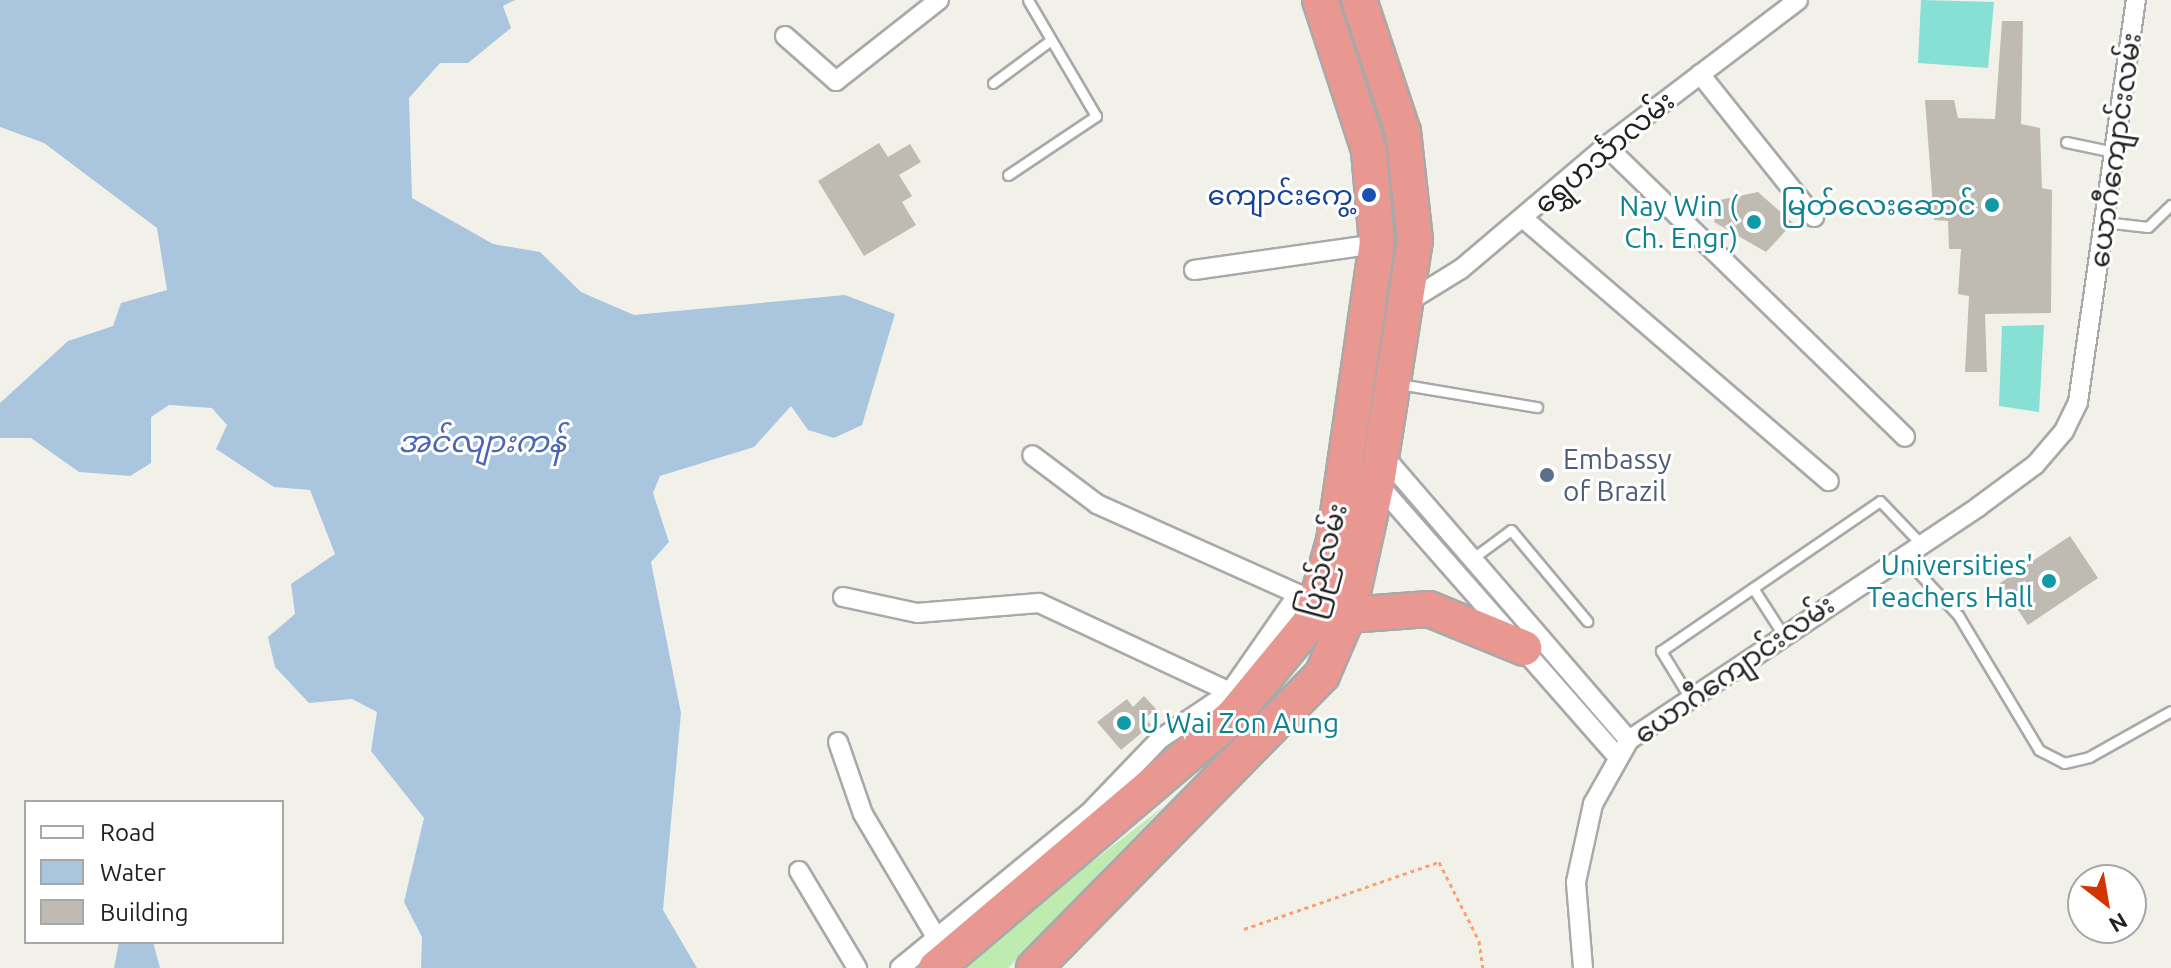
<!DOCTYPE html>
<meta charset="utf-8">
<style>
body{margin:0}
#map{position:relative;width:2171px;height:968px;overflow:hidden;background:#f2f1e9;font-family:Ubuntu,"Noto Sans Myanmar",sans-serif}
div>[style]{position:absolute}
.grass>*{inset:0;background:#beebaf}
.pitch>*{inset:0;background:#87e0d4}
.water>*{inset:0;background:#aac6df}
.building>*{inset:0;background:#bfbbb2}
.path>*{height:3px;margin-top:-1.5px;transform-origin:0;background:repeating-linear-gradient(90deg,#faa171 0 4px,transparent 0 8px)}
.roads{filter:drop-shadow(2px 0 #a9a9a9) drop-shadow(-2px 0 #a9a9a9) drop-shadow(0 2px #a9a9a9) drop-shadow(0 -2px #a9a9a9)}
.lane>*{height:9px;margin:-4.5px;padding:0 4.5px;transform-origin:4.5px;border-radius:4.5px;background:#fff}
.street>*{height:18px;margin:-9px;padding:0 9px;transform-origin:9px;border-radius:9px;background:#fff}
.highway>*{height:34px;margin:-17px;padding:0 17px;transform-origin:17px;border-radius:17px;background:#e89791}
.dots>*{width:22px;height:22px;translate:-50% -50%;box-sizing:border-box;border:4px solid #fff;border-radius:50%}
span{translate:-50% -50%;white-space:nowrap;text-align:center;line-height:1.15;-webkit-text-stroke:6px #fff;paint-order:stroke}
.street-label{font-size:28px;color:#222}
.transit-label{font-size:28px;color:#164399}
.right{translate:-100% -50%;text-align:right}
.culture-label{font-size:28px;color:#0d838f}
.left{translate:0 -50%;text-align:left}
.service-label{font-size:28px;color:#4e5e75}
.water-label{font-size:30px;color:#4c66b3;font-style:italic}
.legend{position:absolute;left:24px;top:800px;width:260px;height:144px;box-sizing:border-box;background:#fff;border:2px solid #a7a7a7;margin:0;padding:10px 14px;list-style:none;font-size:24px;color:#222}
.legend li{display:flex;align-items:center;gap:16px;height:40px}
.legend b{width:40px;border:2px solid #a7a7a7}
.north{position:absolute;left:2067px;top:864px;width:80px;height:80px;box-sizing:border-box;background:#fff;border:2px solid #a7a7a7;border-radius:50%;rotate:149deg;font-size:22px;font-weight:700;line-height:32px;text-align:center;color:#222}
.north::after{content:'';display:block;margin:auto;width:28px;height:36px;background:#d43400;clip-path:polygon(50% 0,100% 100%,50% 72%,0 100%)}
</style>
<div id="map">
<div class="grass">
<div style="clip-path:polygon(1163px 807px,1008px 968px,955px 968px)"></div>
</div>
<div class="pitch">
<div style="clip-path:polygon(1921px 0,1994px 2px,1988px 68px,1918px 63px)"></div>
<div style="clip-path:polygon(2044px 325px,2039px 412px,1999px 406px,2002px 326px)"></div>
</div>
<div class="water">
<div style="clip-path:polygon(0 0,515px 0,503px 6px,511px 28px,468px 63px,440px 63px,409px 98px,412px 198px,493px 244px,540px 252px,581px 292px,634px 315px,845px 295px,895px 314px,862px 425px,834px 438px,808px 430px,791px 406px,754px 447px,660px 476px,653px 493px,669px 542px,651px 562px,681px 713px,663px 910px,697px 968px,421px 968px,422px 937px,404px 902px,424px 818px,371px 751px,377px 712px,352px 699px,309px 703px,275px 667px,268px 637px,295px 614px,291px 584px,335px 554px,310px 490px,274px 487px,216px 449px,227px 425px,212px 408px,169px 405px,151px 417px,151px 463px,130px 476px,79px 472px,31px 438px,0 438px,0 403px,68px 341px,113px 326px,121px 303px,167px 290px,157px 228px,44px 143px,0 127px)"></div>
<div style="clip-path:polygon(119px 942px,153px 942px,160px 968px,114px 968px)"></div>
</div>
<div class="building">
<div style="clip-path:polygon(2002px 21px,2023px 21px,2021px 124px,2040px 128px,2042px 188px,2052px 190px,2051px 313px,1985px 314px,1987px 372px,1965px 372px,1969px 296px,1958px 294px,1961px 249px,1949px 249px,1948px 221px,1934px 220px,1925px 100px,1954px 100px,1958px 118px,1995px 119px)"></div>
<div style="clip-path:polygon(879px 143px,888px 157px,910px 144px,921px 162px,899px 175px,912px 196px,902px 202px,916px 225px,864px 256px,818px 181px)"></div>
<div style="clip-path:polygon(1758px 192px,1793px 223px,1766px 252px,1714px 222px,1720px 200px)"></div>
<div style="clip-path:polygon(2070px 536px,2098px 578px,2028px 625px,2000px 583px)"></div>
<div style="clip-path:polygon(1144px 696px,1156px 709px,1145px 718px,1151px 725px,1121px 750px,1097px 722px,1127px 699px,1133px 707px)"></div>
</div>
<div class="path">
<div style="left:1244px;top:929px;width:206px;rotate:-19deg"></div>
<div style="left:1439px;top:862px;width:89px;rotate:63.1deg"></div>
<div style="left:1479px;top:941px;width:27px;rotate:82deg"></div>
</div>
<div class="roads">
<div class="lane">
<div style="left:993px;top:83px;width:72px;rotate:-36.6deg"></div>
<div style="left:2066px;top:142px;width:49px;rotate:11.8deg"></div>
<div style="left:1008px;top:175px;width:106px;rotate:-33.8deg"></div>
<div style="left:1096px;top:116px;width:134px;rotate:-120.4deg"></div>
<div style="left:2104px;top:222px;width:44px;rotate:6.5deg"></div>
<div style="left:2148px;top:227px;width:32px;rotate:-44deg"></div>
<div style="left:1399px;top:384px;width:140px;rotate:9.5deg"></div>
<div style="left:1902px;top:555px;width:82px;rotate:47deg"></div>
<div style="left:1958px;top:615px;width:157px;rotate:59deg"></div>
<div style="left:2039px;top:750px;width:28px;rotate:27deg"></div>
<div style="left:2064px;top:763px;width:26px;rotate:-13deg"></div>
<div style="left:2089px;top:757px;width:94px;rotate:-29.3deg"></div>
<div style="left:1473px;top:558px;width:47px;rotate:-36.4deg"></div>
<div style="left:1511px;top:530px;width:119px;rotate:50.1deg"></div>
<div style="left:1753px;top:588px;width:54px;rotate:57.2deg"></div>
<div style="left:1688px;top:695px;width:52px;rotate:-121.5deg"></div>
<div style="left:1661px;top:651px;width:265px;rotate:-34.4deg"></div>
<div style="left:1880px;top:501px;width:59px;rotate:46.4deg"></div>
</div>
<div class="street">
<div style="left:785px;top:36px;width:68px;rotate:41.4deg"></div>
<div style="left:836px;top:81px;width:131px;rotate:-38.2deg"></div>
<div style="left:1700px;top:74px;width:183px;rotate:51.4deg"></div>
<div style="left:1606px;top:146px;width:417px;rotate:44.2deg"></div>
<div style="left:1524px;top:219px;width:402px;rotate:40.7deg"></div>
<div style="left:1194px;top:270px;width:185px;rotate:-8.1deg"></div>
<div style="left:1409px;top:301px;width:61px;rotate:-31.6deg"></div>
<div style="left:1461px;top:269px;width:190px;rotate:-40.3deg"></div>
<div style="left:1606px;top:146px;width:241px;rotate:-37.2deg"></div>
<div style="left:1381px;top:453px;width:379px;rotate:49.2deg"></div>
<div style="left:1377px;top:483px;width:363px;rotate:48.7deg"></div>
<div style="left:843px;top:597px;width:76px;rotate:12.2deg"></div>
<div style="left:917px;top:613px;width:122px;rotate:-4.7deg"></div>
<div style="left:1039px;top:603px;width:211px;rotate:25deg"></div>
<div style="left:838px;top:742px;width:76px;rotate:70.9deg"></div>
<div style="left:863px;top:814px;width:143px;rotate:59.3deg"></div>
<div style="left:936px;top:937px;width:10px;rotate:24deg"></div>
<div style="left:799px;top:871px;width:113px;rotate:59.1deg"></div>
<div style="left:900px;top:968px;width:244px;rotate:-39.4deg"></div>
<div style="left:1089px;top:813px;width:103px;rotate:-46.2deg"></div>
<div style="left:1160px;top:739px;width:84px;rotate:-33.9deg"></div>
<div style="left:1230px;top:692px;width:119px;rotate:-55.2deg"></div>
<div style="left:1298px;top:594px;width:220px;rotate:-155.9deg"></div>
<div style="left:1097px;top:504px;width:81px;rotate:-143deg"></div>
<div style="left:1583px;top:968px;width:86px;rotate:-94.7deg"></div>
<div style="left:1576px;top:882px;width:80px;rotate:-77.7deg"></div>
<div style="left:1593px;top:804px;width:73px;rotate:-60.6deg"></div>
<div style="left:1629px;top:740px;width:420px;rotate:-33.7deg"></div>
<div style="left:1978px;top:507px;width:71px;rotate:-36.4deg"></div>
<div style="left:2035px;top:465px;width:45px;rotate:-49.5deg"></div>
<div style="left:2064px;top:431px;width:32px;rotate:-64deg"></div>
<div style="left:2078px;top:402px;width:406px;rotate:-81.8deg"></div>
</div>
<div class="highway">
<div style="left:1348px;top:615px;width:81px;rotate:-4.2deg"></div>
<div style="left:1429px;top:609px;width:103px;rotate:22.3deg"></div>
<div style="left:936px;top:968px;width:390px;rotate:-40.3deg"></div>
<div style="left:1233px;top:716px;width:123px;rotate:-50.6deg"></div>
<div style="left:1311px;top:621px;width:83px;rotate:-74deg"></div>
<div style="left:1334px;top:541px;width:300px;rotate:-81.8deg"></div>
<div style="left:1377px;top:244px;width:94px;rotate:-94.9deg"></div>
<div style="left:1369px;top:150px;width:158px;rotate:-108.1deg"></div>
<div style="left:1034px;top:968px;width:411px;rotate:-45.5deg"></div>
<div style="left:1322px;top:675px;width:65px;rotate:-66.6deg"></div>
<div style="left:1348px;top:615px;width:135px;rotate:-77.6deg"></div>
<div style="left:1377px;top:483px;width:246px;rotate:-81.1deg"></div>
<div style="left:1415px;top:240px;width:109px;rotate:-96.3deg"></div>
<div style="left:1403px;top:132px;width:139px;rotate:-108.4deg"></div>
</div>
</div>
<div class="dots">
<div style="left:1369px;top:195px;background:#1a4fb4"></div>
<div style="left:1992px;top:205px;background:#0f9aa8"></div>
<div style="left:1754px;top:222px;background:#0f9aa8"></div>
<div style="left:1547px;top:475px;background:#5c6f8a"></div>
<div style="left:2049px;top:581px;background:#0f9aa8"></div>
<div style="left:1124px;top:723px;background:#0f9aa8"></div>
</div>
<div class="street-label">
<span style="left:2115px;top:150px;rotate:-82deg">ယောဂီကျောင်းလမ်း</span>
<span style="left:1604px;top:152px;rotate:-40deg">ရွှေဟင်္သာလမ်း</span>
<span style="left:1323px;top:560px;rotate:-75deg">ပြည်လမ်း</span>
<span style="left:1734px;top:669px;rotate:-35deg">ယောဂီကျောင်းလမ်း</span>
</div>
<div class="transit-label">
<span class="right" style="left:1353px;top:195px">ကျောင်းကွေ့</span>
</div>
<div class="culture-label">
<span class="right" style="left:1976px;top:205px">မြတ်လေးဆောင်</span>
<span class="right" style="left:1738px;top:222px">Nay Win (<br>Ch. Engr)</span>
<span class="right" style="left:2033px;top:581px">Universities'<br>Teachers Hall</span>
<span class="left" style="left:1140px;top:723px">U Wai Zon Aung</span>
</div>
<div class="service-label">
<span class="left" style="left:1563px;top:475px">Embassy<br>of Brazil</span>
</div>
<div class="water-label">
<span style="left:482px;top:441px">အင်လျားကန်</span>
</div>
<ul class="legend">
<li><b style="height:10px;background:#fff"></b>Road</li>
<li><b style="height:22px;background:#aac6df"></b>Water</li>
<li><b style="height:22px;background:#bfbbb2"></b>Building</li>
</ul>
<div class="north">N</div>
</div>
